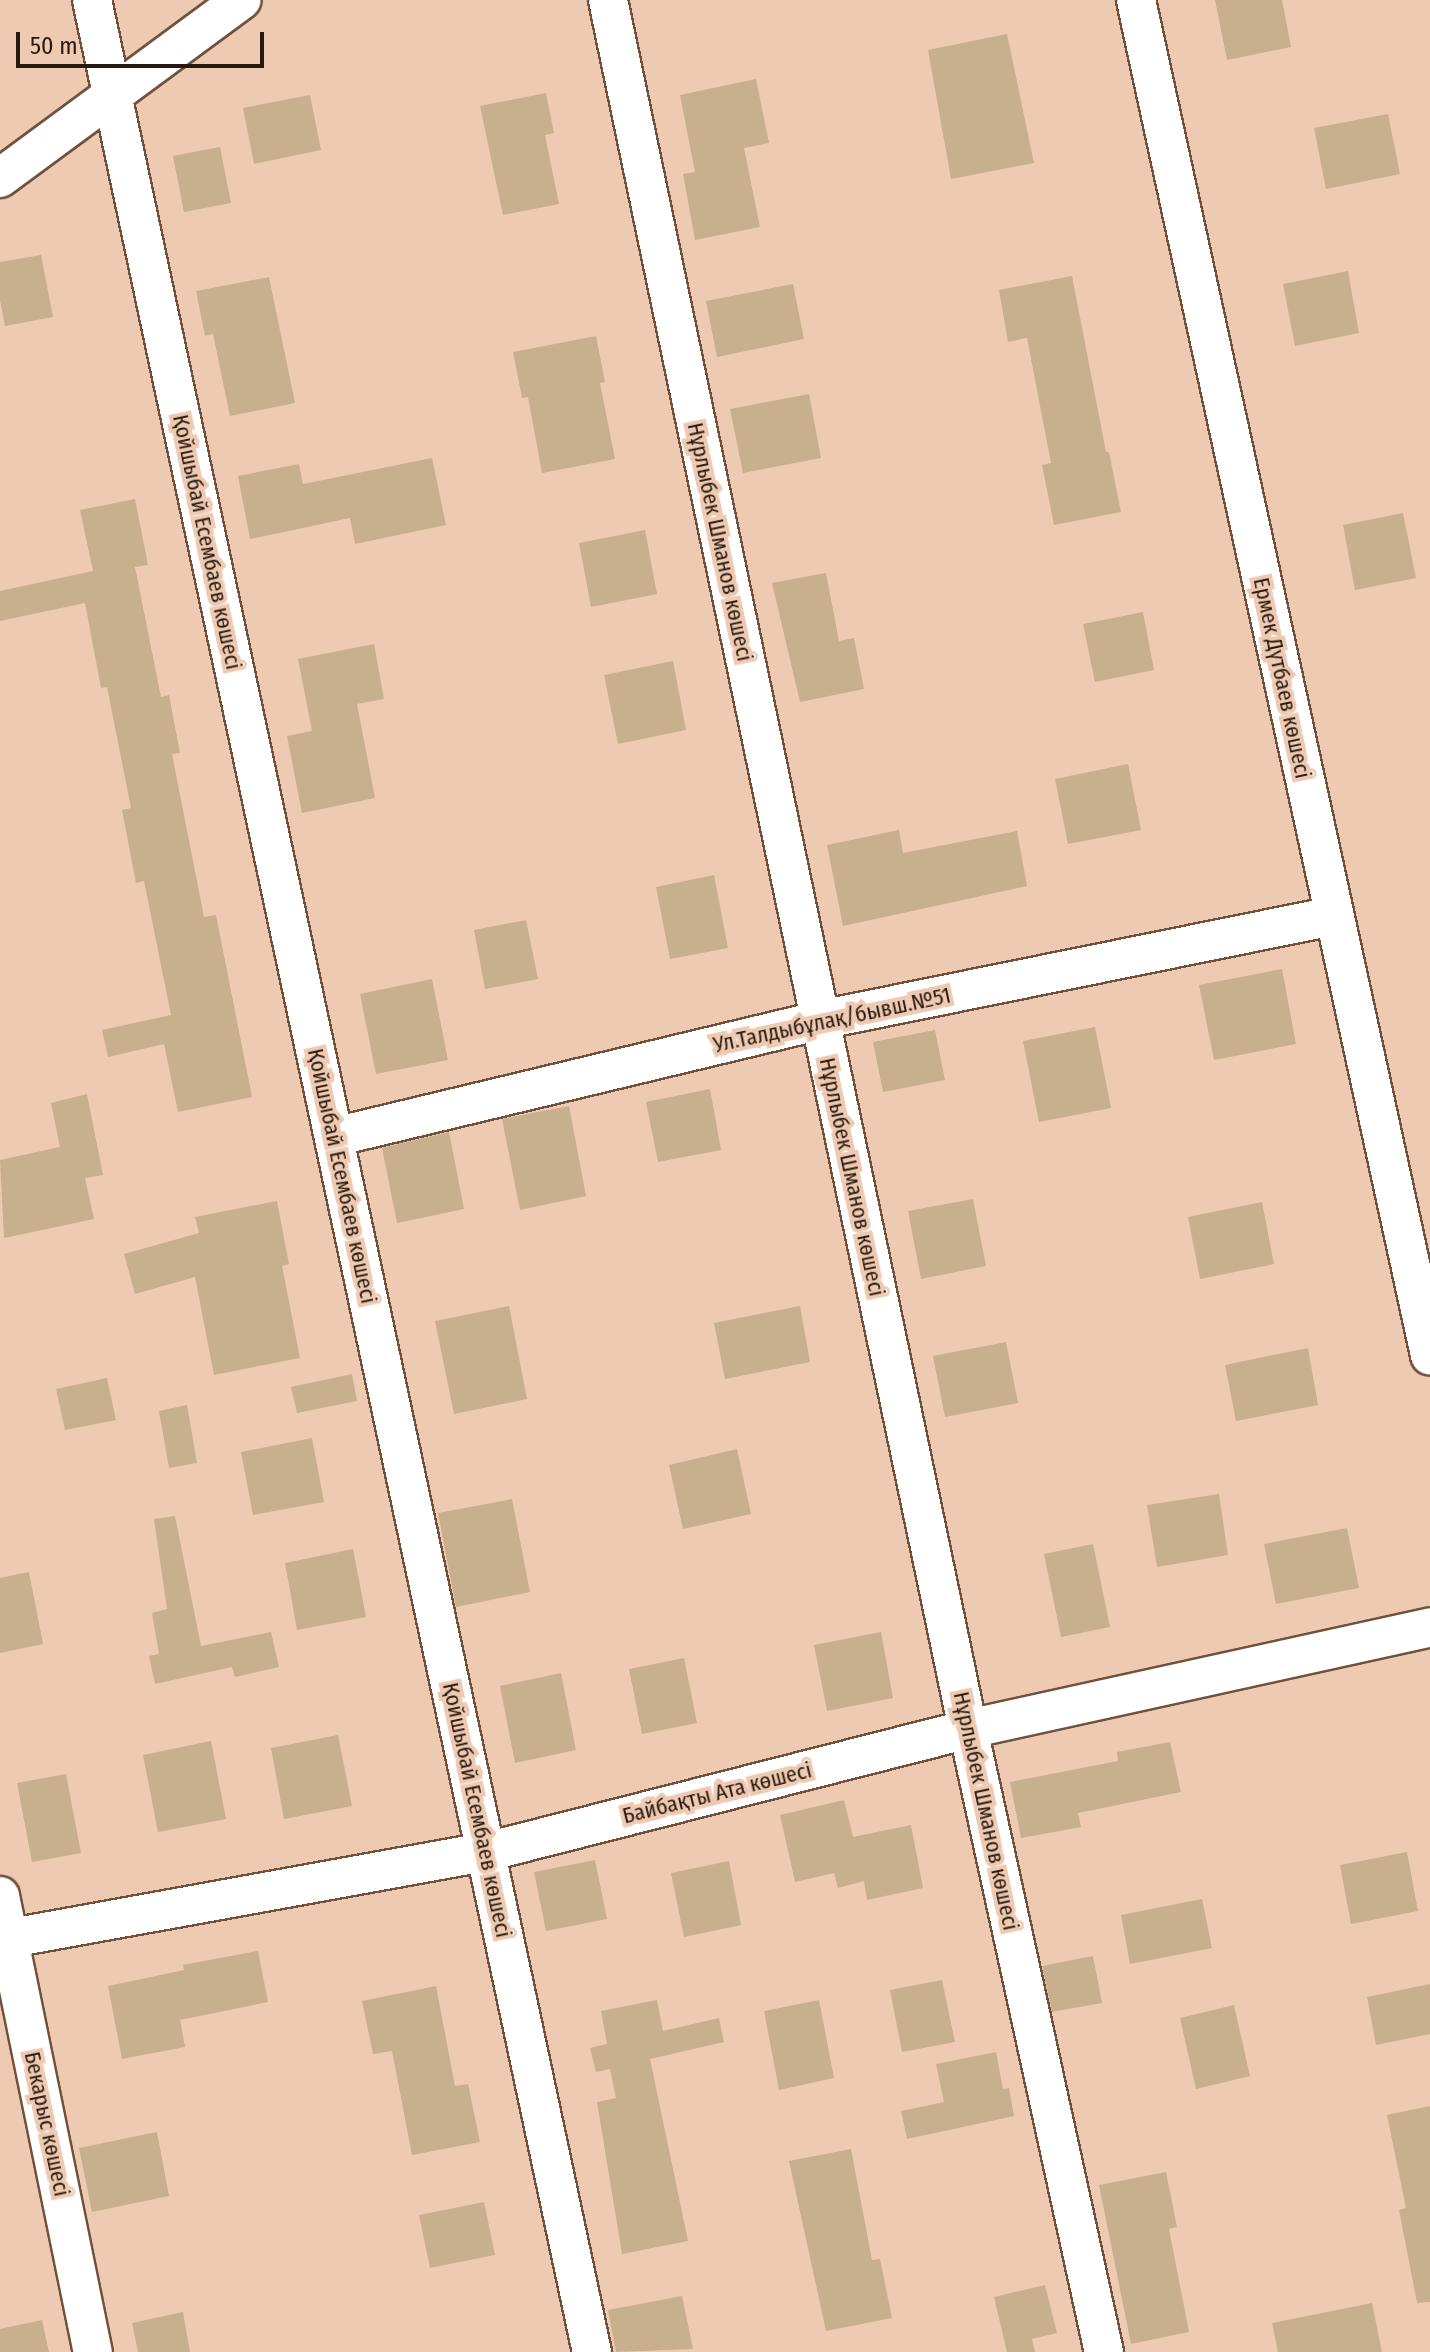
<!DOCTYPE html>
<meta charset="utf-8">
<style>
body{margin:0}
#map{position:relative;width:1430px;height:2352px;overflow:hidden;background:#efcab2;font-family:"Fira Sans Condensed",sans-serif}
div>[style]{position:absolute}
.building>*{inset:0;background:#c8af8e}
.roads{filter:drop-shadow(2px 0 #70513c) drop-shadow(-2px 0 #70513c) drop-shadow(0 2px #70513c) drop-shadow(0 -2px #70513c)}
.street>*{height:38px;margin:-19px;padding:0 19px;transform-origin:19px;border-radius:19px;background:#fff}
span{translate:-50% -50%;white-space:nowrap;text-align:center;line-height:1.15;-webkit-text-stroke:8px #efcab2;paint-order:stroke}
.street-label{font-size:22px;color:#271911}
.scale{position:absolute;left:16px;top:32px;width:248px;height:36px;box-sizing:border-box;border:4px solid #271911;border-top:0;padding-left:10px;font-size:24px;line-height:28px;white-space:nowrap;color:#271911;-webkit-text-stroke:6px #efcab2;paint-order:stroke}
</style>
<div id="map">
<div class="building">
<div style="clip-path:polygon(1215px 0,1282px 0,1291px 47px,1227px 60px)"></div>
<div style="clip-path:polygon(1007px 34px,1034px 163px,951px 179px,928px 50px)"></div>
<div style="clip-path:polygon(756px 79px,769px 143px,744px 148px,760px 227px,695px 240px,683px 174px,695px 172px,680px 95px)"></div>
<div style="clip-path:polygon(546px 93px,554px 133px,545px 135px,559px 204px,503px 215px,480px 106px)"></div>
<div style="clip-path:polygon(310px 95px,321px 150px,254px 164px,243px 108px)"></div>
<div style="clip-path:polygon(1388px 114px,1400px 174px,1326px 189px,1314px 128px)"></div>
<div style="clip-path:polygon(220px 147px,231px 203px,184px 212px,173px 156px)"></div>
<div style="clip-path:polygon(41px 255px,53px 317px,5px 326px,0 300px,0 262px)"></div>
<div style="clip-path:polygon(1348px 271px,1359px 333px,1295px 346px,1283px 284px)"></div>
<div style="clip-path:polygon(1072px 276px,1106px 452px,1109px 452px,1121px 512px,1054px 525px,1042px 465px,1051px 463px,1027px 338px,1008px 342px,999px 290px)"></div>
<div style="clip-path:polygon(269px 277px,295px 403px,230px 416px,213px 334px,205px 336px,196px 291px)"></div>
<div style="clip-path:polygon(793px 284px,804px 339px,717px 357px,706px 301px)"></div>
<div style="clip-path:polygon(596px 336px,605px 382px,600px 383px,615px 459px,542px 473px,528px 397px,522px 398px,513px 352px)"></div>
<div style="clip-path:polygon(809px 394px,821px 458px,743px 473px,730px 409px)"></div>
<div style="clip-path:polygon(432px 458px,446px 525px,355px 544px,350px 518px,250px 539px,238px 476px,299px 464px,303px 484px)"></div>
<div style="clip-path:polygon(135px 499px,148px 565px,135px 567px,161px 697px,169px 695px,180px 753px,172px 754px,204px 917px,216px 915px,252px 1097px,178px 1112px,164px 1044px,108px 1057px,102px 1030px,171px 1015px,144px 881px,136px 883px,122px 810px,131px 808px,107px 687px,101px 688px,85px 603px,0 621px,0 591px,93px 571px,80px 510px)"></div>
<div style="clip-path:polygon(1403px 513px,1416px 578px,1355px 590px,1343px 525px)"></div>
<div style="clip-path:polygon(645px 530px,657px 594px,591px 607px,579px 543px)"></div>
<div style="clip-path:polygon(826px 573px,839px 641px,854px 638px,864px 689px,800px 702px,772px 583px)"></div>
<div style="clip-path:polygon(1143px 612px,1154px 670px,1095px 682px,1083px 624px)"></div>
<div style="clip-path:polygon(374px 644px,384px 699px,357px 704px,375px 798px,302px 813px,287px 736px,312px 731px,298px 659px)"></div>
<div style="clip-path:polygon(673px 661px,686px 730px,618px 744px,604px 675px)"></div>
<div style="clip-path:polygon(1128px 764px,1141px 830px,1068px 844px,1055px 779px)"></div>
<div style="clip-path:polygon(899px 830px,903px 853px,1017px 831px,1027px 886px,843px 926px,827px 845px)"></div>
<div style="clip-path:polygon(714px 875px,728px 948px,670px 959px,656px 887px)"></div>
<div style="clip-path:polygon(526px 920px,538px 979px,485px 989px,474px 930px)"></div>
<div style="clip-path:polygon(1282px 969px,1296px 1044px,1214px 1060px,1199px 985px)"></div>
<div style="clip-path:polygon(432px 979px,448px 1060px,376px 1074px,360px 994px)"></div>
<div style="clip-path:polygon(1095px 1027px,1111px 1108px,1039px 1122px,1023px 1041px)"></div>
<div style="clip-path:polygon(935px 1030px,945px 1080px,883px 1092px,873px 1042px)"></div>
<div style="clip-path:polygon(710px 1089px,721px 1150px,658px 1162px,646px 1102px)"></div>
<div style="clip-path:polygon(87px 1094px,103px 1175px,85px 1178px,94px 1219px,4px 1238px,0 1160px,60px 1147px,51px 1103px)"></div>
<div style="clip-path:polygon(569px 1106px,586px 1196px,520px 1210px,502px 1119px)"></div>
<div style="clip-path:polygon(449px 1132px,464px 1209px,397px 1223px,382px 1148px)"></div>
<div style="clip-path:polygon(973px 1199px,986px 1266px,921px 1279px,908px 1211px)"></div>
<div style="clip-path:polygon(277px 1201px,289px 1264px,282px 1266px,300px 1358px,214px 1375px,195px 1277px,135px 1294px,124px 1254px,199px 1233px,195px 1217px)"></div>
<div style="clip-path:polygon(1262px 1202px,1274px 1264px,1200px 1279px,1188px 1217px)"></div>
<div style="clip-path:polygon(509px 1306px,527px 1399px,454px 1414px,435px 1321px)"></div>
<div style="clip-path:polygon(800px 1306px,810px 1362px,725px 1379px,714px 1323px)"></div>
<div style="clip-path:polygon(1006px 1342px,1018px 1403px,945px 1417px,933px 1356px)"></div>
<div style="clip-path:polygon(1308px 1348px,1318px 1405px,1236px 1421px,1225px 1365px)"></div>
<div style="clip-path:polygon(352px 1374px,357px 1401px,297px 1413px,291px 1387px)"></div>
<div style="clip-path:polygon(107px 1378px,116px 1420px,65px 1430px,56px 1389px)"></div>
<div style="clip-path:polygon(187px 1405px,197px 1463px,169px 1468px,159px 1411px)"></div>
<div style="clip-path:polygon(312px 1438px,324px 1502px,253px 1515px,241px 1452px)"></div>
<div style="clip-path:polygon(737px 1449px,751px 1514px,683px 1529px,669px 1465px)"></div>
<div style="clip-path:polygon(1219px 1494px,1228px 1555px,1157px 1567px,1147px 1505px)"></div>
<div style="clip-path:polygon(512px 1499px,530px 1592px,456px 1607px,438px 1513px)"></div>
<div style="clip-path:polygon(175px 1516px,201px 1646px,271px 1632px,279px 1667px,235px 1677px,232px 1667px,155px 1684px,149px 1656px,159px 1654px,152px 1613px,167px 1609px,154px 1519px)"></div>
<div style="clip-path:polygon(1347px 1528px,1359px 1588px,1276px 1604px,1264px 1544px)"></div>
<div style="clip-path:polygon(1093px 1544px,1110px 1627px,1061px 1637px,1044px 1554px)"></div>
<div style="clip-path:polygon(353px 1549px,366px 1617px,297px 1630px,285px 1563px)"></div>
<div style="clip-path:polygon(29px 1572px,43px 1644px,0 1653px,0 1578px)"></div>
<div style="clip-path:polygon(881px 1632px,893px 1698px,827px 1711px,814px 1645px)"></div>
<div style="clip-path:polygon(684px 1658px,697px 1723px,642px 1734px,629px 1669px)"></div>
<div style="clip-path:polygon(561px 1673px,576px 1750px,515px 1763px,500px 1686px)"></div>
<div style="clip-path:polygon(338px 1735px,352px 1806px,284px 1819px,271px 1748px)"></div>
<div style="clip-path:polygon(211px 1741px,226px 1819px,158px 1832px,143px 1755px)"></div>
<div style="clip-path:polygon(1170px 1742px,1181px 1792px,1078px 1813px,1081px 1827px,1021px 1838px,1010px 1782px,1118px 1761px,1117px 1752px)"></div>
<div style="clip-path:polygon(66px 1774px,81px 1853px,32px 1862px,17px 1783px)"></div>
<div style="clip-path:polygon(844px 1800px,853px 1837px,911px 1825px,923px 1888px,867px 1900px,864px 1881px,838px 1888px,834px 1873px,795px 1882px,780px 1815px)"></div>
<div style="clip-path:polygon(1407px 1852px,1418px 1911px,1351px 1924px,1340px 1865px)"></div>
<div style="clip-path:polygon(595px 1860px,607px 1919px,546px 1931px,534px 1872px)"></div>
<div style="clip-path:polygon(729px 1861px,741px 1925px,684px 1937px,671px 1873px)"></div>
<div style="clip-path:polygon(1202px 1899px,1212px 1948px,1130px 1964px,1121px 1915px)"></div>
<div style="clip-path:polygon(258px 1951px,268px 2002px,180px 2020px,185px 2047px,122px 2059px,108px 1986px,184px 1970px,183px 1965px)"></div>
<div style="clip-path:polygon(1093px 1956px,1102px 2003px,1052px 2012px,1042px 1966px)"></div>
<div style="clip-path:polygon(942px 1980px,955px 2042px,902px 2052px,890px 1990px)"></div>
<div style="clip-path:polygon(1430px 1984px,1430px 2034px,1376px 2045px,1367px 1997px)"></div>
<div style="clip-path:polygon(436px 1986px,455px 2086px,468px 2084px,480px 2142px,412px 2155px,392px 2051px,373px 2054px,362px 2001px)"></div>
<div style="clip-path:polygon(657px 2000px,663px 2031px,719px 2018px,724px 2042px,650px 2059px,688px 2241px,622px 2254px,597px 2102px,616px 2098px,610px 2069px,596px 2072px,590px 2048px,607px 2044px,601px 2011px)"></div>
<div style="clip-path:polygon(819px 2000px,834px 2078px,779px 2090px,764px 2011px)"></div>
<div style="clip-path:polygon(1234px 2005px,1250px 2076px,1196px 2089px,1180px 2018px)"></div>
<div style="clip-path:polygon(996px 2052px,1003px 2089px,1009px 2088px,1014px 2116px,907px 2139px,901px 2111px,944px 2102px,936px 2064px)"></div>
<div style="clip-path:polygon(1430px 2106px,1430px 2302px,1417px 2303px,1399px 2210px,1406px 2208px,1387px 2115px)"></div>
<div style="clip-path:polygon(157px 2132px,169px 2196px,92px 2212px,79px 2148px)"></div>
<div style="clip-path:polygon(851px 2149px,872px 2260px,880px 2259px,892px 2318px,826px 2331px,789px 2161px)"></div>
<div style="clip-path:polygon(1166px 2172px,1177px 2227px,1169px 2229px,1189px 2332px,1131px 2344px,1099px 2185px)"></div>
<div style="clip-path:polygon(484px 2202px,495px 2255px,430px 2268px,419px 2215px)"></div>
<div style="clip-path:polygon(1045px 2285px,1057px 2333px,1032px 2339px,1035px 2352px,1007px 2352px,994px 2297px)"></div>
<div style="clip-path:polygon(682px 2296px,693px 2349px,616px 2352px,608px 2310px)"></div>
<div style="clip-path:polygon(1372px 2303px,1382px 2352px,1278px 2352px,1272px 2323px)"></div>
<div style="clip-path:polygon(183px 2312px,190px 2352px,138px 2352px,132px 2323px)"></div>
<div style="clip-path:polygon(42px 2320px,49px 2352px,0 2352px,0 2329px)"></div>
</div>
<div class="roads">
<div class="street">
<div style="left:92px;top:0;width:2405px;rotate:78deg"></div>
<div style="left:608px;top:0;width:1766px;rotate:78.24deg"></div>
<div style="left:968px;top:1729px;width:638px;rotate:77.69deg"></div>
<div style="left:1136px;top:0;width:1387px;rotate:77.76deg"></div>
<div style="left:0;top:178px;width:300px;rotate:-36.4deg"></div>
<div style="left:334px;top:1137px;width:500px;rotate:-13.5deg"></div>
<div style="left:820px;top:1020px;width:523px;rotate:-11.46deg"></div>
<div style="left:0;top:1896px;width:465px;rotate:78.5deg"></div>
<div style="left:0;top:1940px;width:494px;rotate:-10.3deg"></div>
<div style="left:486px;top:1852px;width:497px;rotate:-14.3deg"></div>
<div style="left:968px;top:1729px;width:473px;rotate:-12.4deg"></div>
</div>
</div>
<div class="street-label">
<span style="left:207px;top:542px;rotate:78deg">Қойшыбай Есембаев көшесі</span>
<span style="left:720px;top:542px;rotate:78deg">Нұрлыбек Шманов көшесі</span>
<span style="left:1282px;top:678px;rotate:78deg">Ермек Дүтбаев көшесi</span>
<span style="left:832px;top:1020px;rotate:-12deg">Ул.Талдыбұлақ/бывш.№51</span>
<span style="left:342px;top:1176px;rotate:78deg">Қойшыбай Есембаев көшесі</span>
<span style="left:852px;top:1177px;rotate:78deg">Нұрлыбек Шманов көшесі</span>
<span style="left:717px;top:1793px;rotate:-14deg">Байбақты Ата көшесі</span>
<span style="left:477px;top:1810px;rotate:78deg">Қойшыбай Есембаев көшесі</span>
<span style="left:986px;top:1811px;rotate:78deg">Нұрлыбек Шманов көшесі</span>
<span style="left:47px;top:2124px;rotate:78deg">Бекарыс көшесі</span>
</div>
<div class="scale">50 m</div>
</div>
